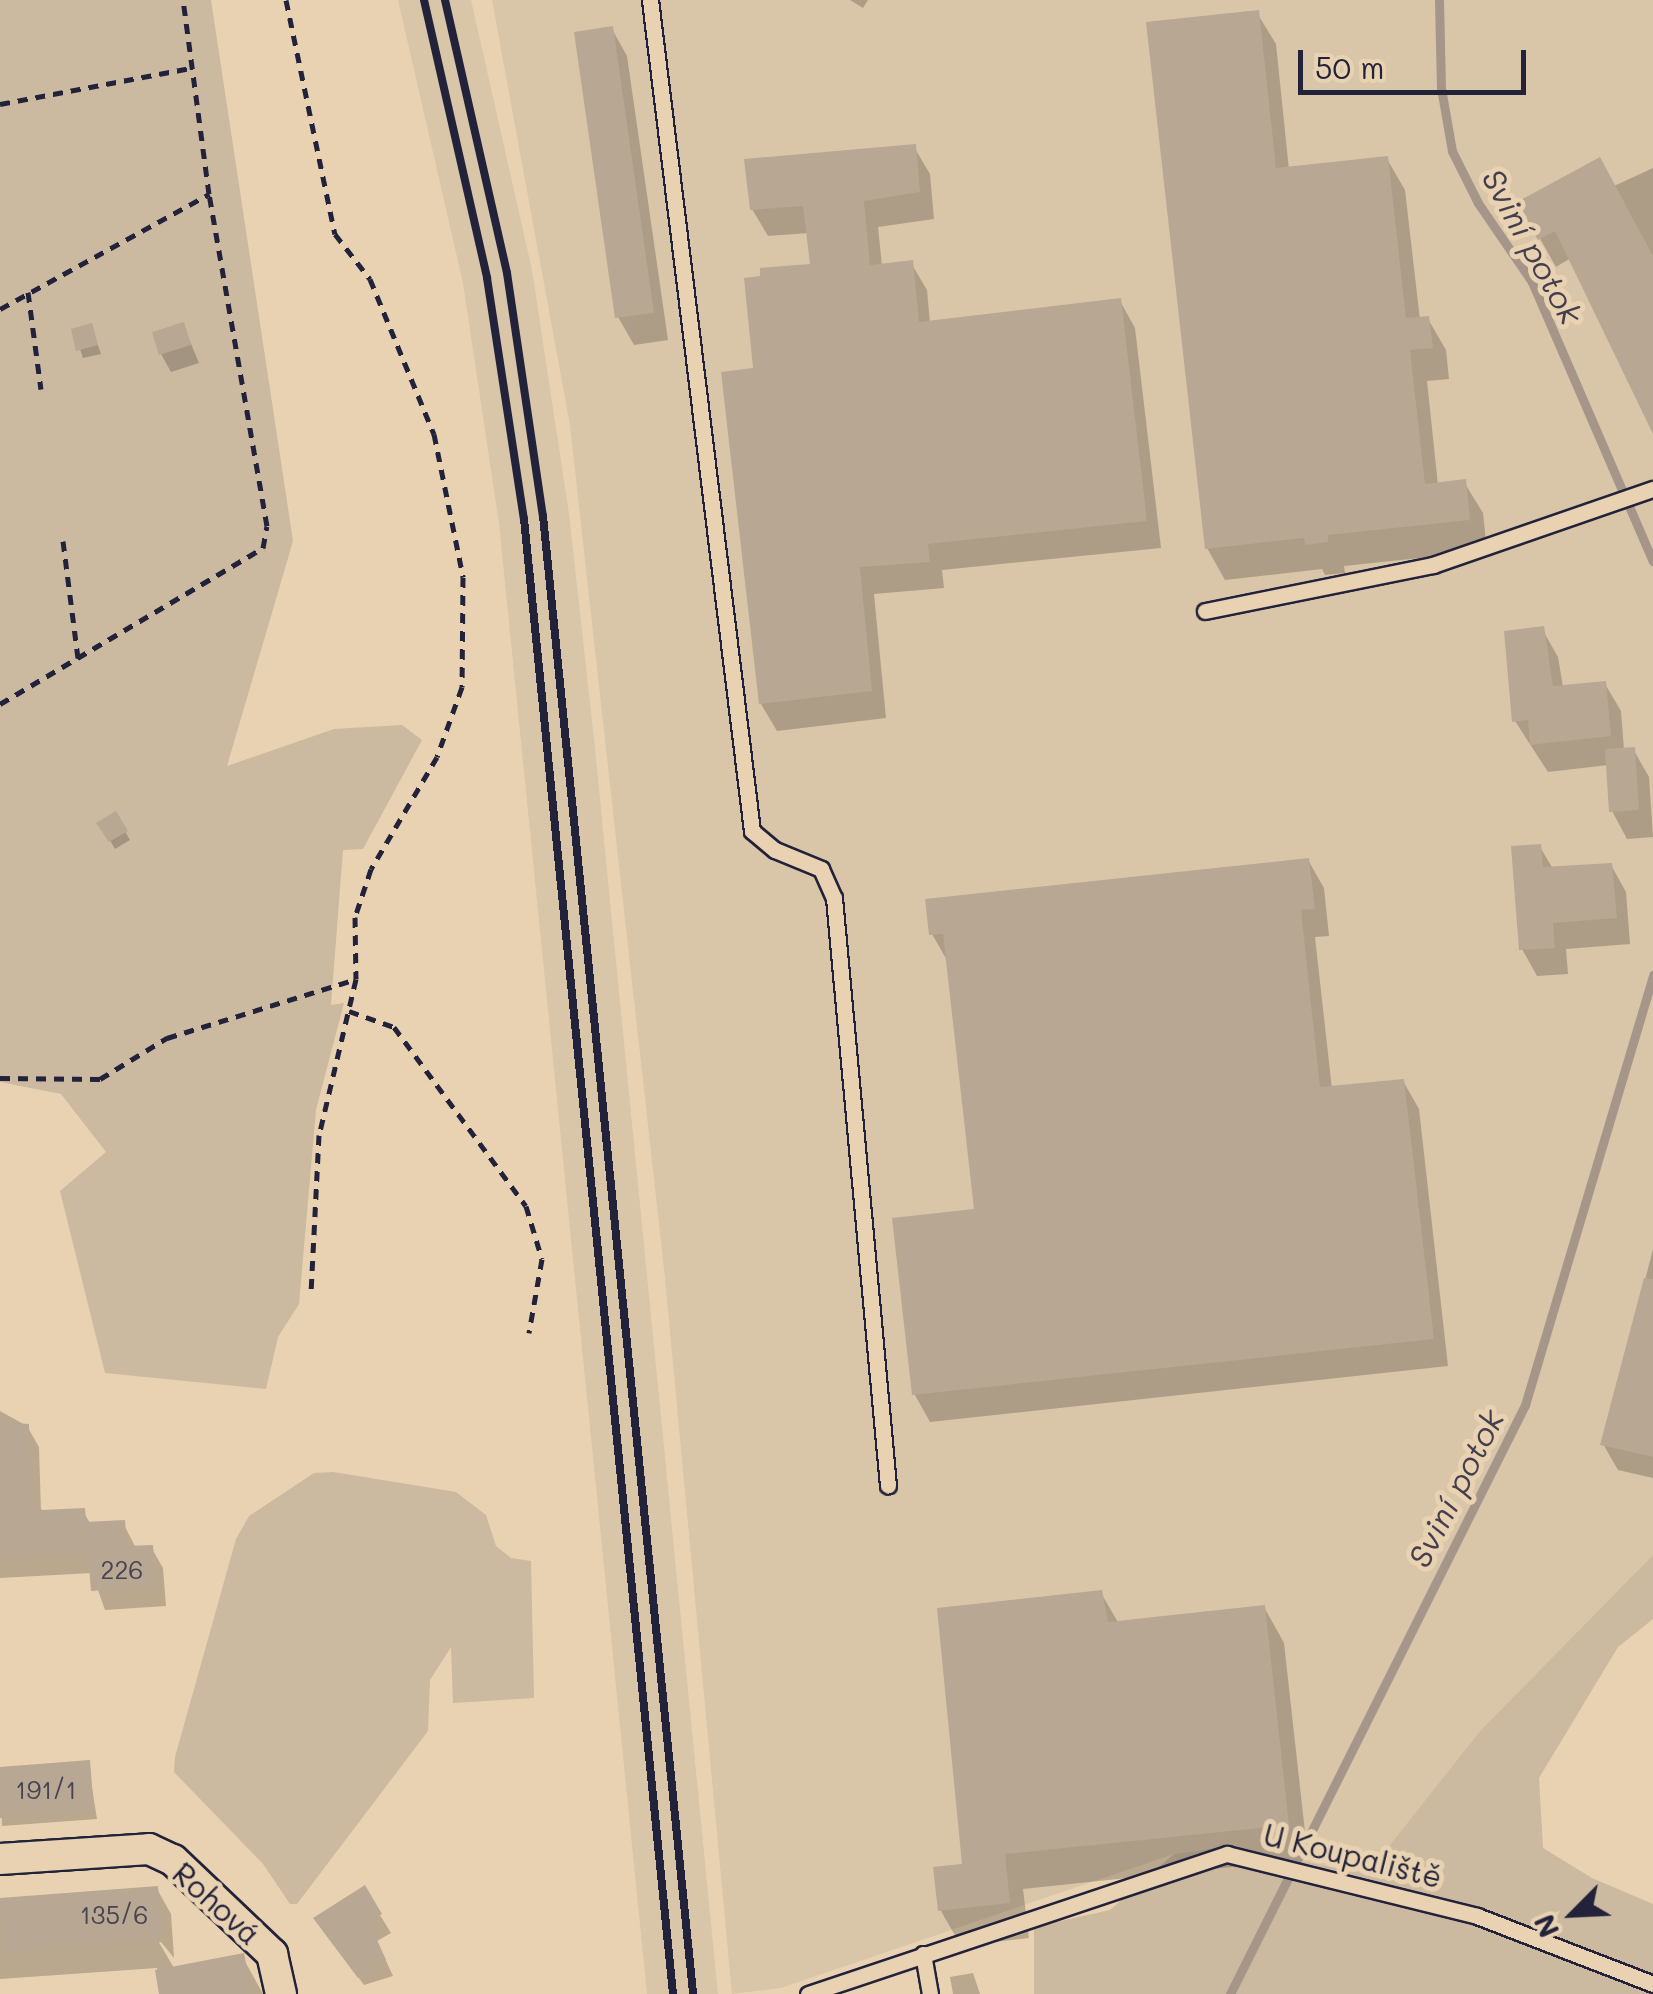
<!DOCTYPE html>
<meta charset="utf-8">
<style>
body{margin:0}
#map{position:relative;width:1653px;height:1994px;overflow:hidden;background:#e8d2b1;font-family:Mali,sans-serif}
div>[style]{position:absolute}
.built>*{inset:0;background:#d9c5a8}
.green>*{inset:0;background:#cbb9a0}
.shadow>*{inset:0;background:#0003}
.stream>*{height:9px;margin:-4.5px;padding:0 4.5px;transform-origin:4.5px;border-radius:4.5px;background:#a59689}
.building>*{inset:0;background:#b7a793}
.path>*{height:5px;margin-top:-2.5px;transform-origin:0;background:repeating-linear-gradient(90deg,#22223b 0 10px,transparent 0 18px)}
.roads{filter:drop-shadow(2px 0 #22223b) drop-shadow(-2px 0 #22223b) drop-shadow(0 2px #22223b) drop-shadow(0 -2px #22223b)}
.lane>*{height:15px;margin:-7.5px;padding:0 7.5px;transform-origin:7.5px;border-radius:7.5px;background:#e8d2b1}
.street>*{height:30px;margin:-15px;padding:0 15px;transform-origin:15px;border-radius:15px;background:#e8d2b1}
.rail>*{height:8px;margin:-4px;padding:0 4px;transform-origin:4px;border-radius:4px;background:#22223b}
span{translate:-50% -50%;white-space:nowrap;text-align:center;line-height:1.15;-webkit-text-stroke:10px #e8d2b1;paint-order:stroke}
.number-label{font-size:25px;color:#474351}
.number-label span{-webkit-text-stroke-width:0}
.street-label{font-size:30px;color:#22223b}
.water-label{font-size:32px;color:#433f4e;font-style:italic}
.north{position:absolute;left:1523px;top:1864px;width:100px;height:100px;-webkit-text-stroke:8px #e8d2b1;paint-order:stroke;rotate:246deg;font-size:28px;font-weight:700;line-height:40px;text-align:center;color:#22223b}
.north::after{content:'';display:block;margin:auto;width:35px;height:45px;background:#22223b;clip-path:polygon(50% 0,100% 100%,50% 72%,0 100%)}
.scale{position:absolute;left:1298px;top:50px;width:228px;height:45px;box-sizing:border-box;border:5px solid #22223b;border-top:0;padding-left:12px;font-size:30px;line-height:35px;white-space:nowrap;color:#22223b;-webkit-text-stroke:8px #e8d2b1;paint-order:stroke}
</style>
<div id="map">
<div class="built">
<div style="clip-path:polygon(398px 0,471px 0,532px 270px,569px 514px,595px 749px,718px 1994px,647px 1994px,499px 523px,463px 283px)"></div>
<div style="clip-path:polygon(492px 0,1653px 0,1653px 1555px,1480px 1731px,1367px 1874px,1228px 1846px,1174px 1854px,781px 1988px,732px 1994px,665px 1278px,570px 425px)"></div>
</div>
<div class="green">
<div style="clip-path:polygon(0 0,211px 0,293px 541px,227px 766px,334px 729px,402px 725px,422px 740px,363px 849px,343px 850px,331px 1005px,344px 1003px,316px 1110px,299px 1304px,278px 1337px,266px 1389px,105px 1373px,60px 1191px,106px 1152px,61px 1094px,0 1082px)"></div>
<div style="clip-path:polygon(333px 1472px,456px 1492px,486px 1515px,496px 1546px,511px 1558px,531px 1561px,534px 1698px,453px 1703px,451px 1647px,430px 1680px,428px 1731px,297px 1904px,290px 1904px,263px 1864px,174px 1772px,175px 1757px,236px 1539px,249px 1516px,314px 1473px)"></div>
<div style="clip-path:polygon(1653px 1555px,1653px 1619px,1618px 1647px,1539px 1778px,1543px 1848px,1592px 1878px,1653px 1904px,1653px 1994px,1034px 1994px,1034px 1927px,1110px 1910px,1174px 1854px,1228px 1846px,1367px 1874px,1480px 1731px)"></div>
</div>
<div class="shadow">
<div style="clip-path:polygon(850px 0,868px 0,863px 8px)"></div>
<div style="clip-path:polygon(1257px 13px,1276px 44px,1289px 170px,1387px 159px,1405px 190px,1420px 320px,1428px 319px,1446px 350px,1449px 379px,1427px 381px,1438px 485px,1464px 482px,1483px 513px,1487px 551px,1344px 566px,1345px 573px,1325px 575px,1322px 569px,1225px 580px,1207px 548px)"></div>
<div style="clip-path:polygon(612px 29px,627px 56px,668px 340px,634px 345px,618px 317px)"></div>
<div style="clip-path:polygon(914px 147px,930px 174px,934px 219px,878px 227px,882px 266px,911px 263px,927px 290px,930px 323px,1120px 301px,1135px 328px,1161px 548px,942px 570px,944px 588px,874px 594px,886px 718px,777px 731px,761px 704px,756px 371px,813px 267px,809px 233px,768px 236px,752px 209px)"></div>
<div style="clip-path:polygon(1653px 168px,1653px 429px,1571px 258px,1556px 267px,1520px 203px,1614px 186px)"></div>
<div style="clip-path:polygon(183px 325px,199px 363px,171px 372px,161px 354px)"></div>
<div style="clip-path:polygon(91px 326px,101px 354px,83px 358px,74px 331px)"></div>
<div style="clip-path:polygon(1542px 629px,1558px 657px,1563px 687px,1605px 684px,1621px 711px,1624px 750px,1633px 749px,1649px 777px,1653px 837px,1627px 839px,1612px 811px,1608px 765px,1548px 772px,1515px 721px)"></div>
<div style="clip-path:polygon(115px 814px,130px 840px,115px 849px,100px 823px)"></div>
<div style="clip-path:polygon(1540px 847px,1553px 869px,1611px 865px,1626px 892px,1630px 944px,1566px 949px,1568px 974px,1537px 976px,1522px 949px)"></div>
<div style="clip-path:polygon(1308px 860px,1324px 888px,1329px 936px,1315px 937px,1332px 1089px,1403px 1081px,1419px 1109px,1448px 1366px,930px 1422px,915px 1395px,976px 1212px,948px 962px,932px 934px)"></div>
<div style="clip-path:polygon(1653px 1249px,1653px 1478px,1618px 1470px,1603px 1444px)"></div>
<div style="clip-path:polygon(0 1411px,27px 1426px,39px 1447px,41px 1512px,83px 1511px,91px 1525px,123px 1523px,136px 1548px,151px 1547px,163px 1568px,166px 1606px,105px 1610px,92px 1573px,0 1578px,0 1588px)"></div>
<div style="clip-path:polygon(1101px 1593px,1119px 1624px,1264px 1607px,1284px 1643px,1308px 1859px,1023px 1889px,1029px 1938px,961px 1946px,941px 1911px)"></div>
<div style="clip-path:polygon(88px 1763px,97px 1819px,2px 1826px,0 1769px)"></div>
<div style="clip-path:polygon(157px 1889px,171px 1914px,174px 1958px,153px 1932px,174px 1968px,242px 1956px,263px 1994px,162px 1994px,157px 1968px,0 1979px,0 1901px)"></div>
<div style="clip-path:polygon(364px 1889px,391px 1933px,377px 1941px,393px 1976px,364px 1985px,316px 1919px)"></div>
<div style="clip-path:polygon(973px 1973px,980px 1994px,953px 1994px,950px 1977px)"></div>
</div>
<div class="stream">
<div style="left:1439px;top:0;width:88px;rotate:88.7deg"></div>
<div style="left:1441px;top:88px;width:64px;rotate:80.1deg"></div>
<div style="left:1452px;top:151px;width:58px;rotate:63.4deg"></div>
<div style="left:1478px;top:203px;width:96px;rotate:55.6deg"></div>
<div style="left:1532px;top:282px;width:304px;rotate:66.6deg"></div>
<div style="left:1230px;top:1994px;width:659px;rotate:-63.4deg"></div>
<div style="left:1525px;top:1405px;width:449px;rotate:-73.4deg"></div>
</div>
<div class="building">
<div style="clip-path:polygon(1259px 10px,1276px 168px,1388px 156px,1406px 318px,1429px 316px,1433px 348px,1410px 350px,1425px 484px,1466px 479px,1470px 520px,1328px 535px,1328px 542px,1305px 545px,1304px 538px,1205px 549px,1146px 22px)"></div>
<div style="clip-path:polygon(613px 26px,654px 313px,615px 318px,574px 32px)"></div>
<div style="clip-path:polygon(916px 144px,920px 192px,864px 201px,870px 265px,913px 260px,919px 322px,1121px 298px,1147px 521px,928px 544px,930px 562px,860px 567px,872px 691px,759px 704px,721px 372px,753px 368px,744px 278px,760px 276px,760px 268px,810px 264px,803px 206px,750px 210px,744px 159px)"></div>
<div style="clip-path:polygon(1600px 157px,1653px 256px,1653px 434px,1555px 231px,1538px 240px,1517px 202px)"></div>
<div style="clip-path:polygon(184px 322px,191px 345px,159px 355px,152px 332px)"></div>
<div style="clip-path:polygon(92px 323px,98px 345px,76px 351px,71px 329px)"></div>
<div style="clip-path:polygon(1544px 626px,1553px 686px,1606px 681px,1611px 736px,1530px 745px,1528px 720px,1512px 722px,1504px 631px)"></div>
<div style="clip-path:polygon(1635px 747px,1639px 810px,1609px 812px,1605px 749px)"></div>
<div style="clip-path:polygon(116px 811px,128px 831px,109px 842px,96px 823px)"></div>
<div style="clip-path:polygon(1541px 844px,1543px 867px,1612px 863px,1617px 918px,1553px 923px,1555px 948px,1519px 950px,1511px 846px)"></div>
<div style="clip-path:polygon(1309px 858px,1315px 909px,1301px 910px,1320px 1087px,1404px 1079px,1434px 1339px,912px 1395px,892px 1218px,974px 1209px,943px 934px,929px 935px,925px 899px)"></div>
<div style="clip-path:polygon(1644px 1278px,1653px 1279px,1653px 1457px,1600px 1445px)"></div>
<div style="clip-path:polygon(0 1422px,29px 1424px,31px 1494px,42px 1510px,85px 1508px,86px 1522px,125px 1520px,127px 1546px,153px 1545px,156px 1586px,91px 1591px,88px 1553px,0 1558px)"></div>
<div style="clip-path:polygon(1102px 1590px,1108px 1622px,1265px 1605px,1289px 1825px,1005px 1854px,1010px 1903px,938px 1911px,933px 1867px,962px 1864px,937px 1608px)"></div>
<div style="clip-path:polygon(90px 1760px,94px 1812px,0 1818px,0 1767px)"></div>
<div style="clip-path:polygon(365px 1885px,382px 1914px,369px 1922px,386px 1960px,358px 1978px,313px 1918px)"></div>
<div style="clip-path:polygon(158px 1886px,162px 1942px,2px 1953px,0 1898px)"></div>
<div style="clip-path:polygon(244px 1953px,252px 1994px,159px 1994px,155px 1970px)"></div>
</div>
<div class="path">
<div style="left:286px;top:0;width:239px;rotate:78.2deg"></div>
<div style="left:335px;top:234px;width:57px;rotate:52.1deg"></div>
<div style="left:370px;top:279px;width:168px;rotate:67.6deg"></div>
<div style="left:434px;top:434px;width:146px;rotate:78.5deg"></div>
<div style="left:463px;top:577px;width:110px;rotate:90.5deg"></div>
<div style="left:462px;top:687px;width:74px;rotate:109.7deg"></div>
<div style="left:437px;top:757px;width:130px;rotate:120.5deg"></div>
<div style="left:371px;top:869px;width:51px;rotate:108.4deg"></div>
<div style="left:355px;top:917px;width:62px;rotate:89.1deg"></div>
<div style="left:356px;top:979px;width:160px;rotate:103.3deg"></div>
<div style="left:319px;top:1135px;width:160px;rotate:92.9deg"></div>
<div style="left:0;top:104px;width:194px;rotate:-10.7deg"></div>
<div style="left:28px;top:292px;width:98px;rotate:82.4deg"></div>
<div style="left:0;top:309px;width:239px;rotate:-28.8deg"></div>
<div style="left:63px;top:541px;width:118px;rotate:82.7deg"></div>
<div style="left:0;top:704px;width:306px;rotate:-30.7deg"></div>
<div style="left:263px;top:548px;width:22px;rotate:-80deg"></div>
<div style="left:267px;top:526px;width:337px;rotate:-99.9deg"></div>
<div style="left:209px;top:194px;width:196px;rotate:-97.6deg"></div>
<div style="left:349px;top:1011px;width:48px;rotate:19.6deg"></div>
<div style="left:394px;top:1027px;width:222px;rotate:53.6deg"></div>
<div style="left:526px;top:1206px;width:55px;rotate:73.2deg"></div>
<div style="left:542px;top:1259px;width:75px;rotate:100deg"></div>
<div style="left:0;top:1078px;width:100px;rotate:0.6deg"></div>
<div style="left:100px;top:1079px;width:79px;rotate:-31.5deg"></div>
<div style="left:167px;top:1038px;width:198px;rotate:-17.3deg"></div>
</div>
<div class="roads">
<div class="lane">
<div style="left:650px;top:0;width:837px;rotate:83deg"></div>
<div style="left:752px;top:831px;width:30px;rotate:40deg"></div>
<div style="left:775px;top:850px;width:50px;rotate:22.4deg"></div>
<div style="left:821px;top:869px;width:32px;rotate:66deg"></div>
<div style="left:834px;top:898px;width:590px;rotate:84.75deg"></div>
<div style="left:1205px;top:611px;width:233px;rotate:-11.4deg"></div>
<div style="left:1433px;top:565px;width:233px;rotate:-19.1deg"></div>
<div style="left:923px;top:1954px;width:41px;rotate:80.1deg"></div>
<div style="left:808px;top:1994px;width:442px;rotate:-18.5deg"></div>
<div style="left:1227px;top:1854px;width:258px;rotate:13.9deg"></div>
<div style="left:1477px;top:1916px;width:189px;rotate:21.1deg"></div>
</div>
<div class="street">
<div style="left:0;top:1859px;width:149px;rotate:-3.8deg"></div>
<div style="left:149px;top:1849px;width:26px;rotate:25deg"></div>
<div style="left:173px;top:1860px;width:137px;rotate:43.5deg"></div>
<div style="left:272px;top:1954px;width:41px;rotate:77.3deg"></div>
</div>
</div>
<div class="rail">
<div style="left:424px;top:0;width:285px;rotate:77.2deg"></div>
<div style="left:487px;top:278px;width:244px;rotate:81.3deg"></div>
<div style="left:524px;top:519px;width:1483px;rotate:84.23deg"></div>
<div style="left:445px;top:0;width:280px;rotate:77.2deg"></div>
<div style="left:507px;top:273px;width:246px;rotate:81.6deg"></div>
<div style="left:543px;top:516px;width:1486px;rotate:84.2deg"></div>
</div>
<div class="number-label">
<span style="left:122px;top:1569px">226</span>
<span style="left:46px;top:1789px">191/1</span>
<span style="left:114px;top:1914px">135/6</span>
</div>
<div class="street-label">
<span style="left:1353px;top:1855px;rotate:14deg">U Koupaliště</span>
<span style="left:217px;top:1903px;rotate:42deg">Rohová</span>
</div>
<div class="water-label">
<span style="left:1533px;top:246px;rotate:61deg">Sviní potok</span>
<span style="left:1455px;top:1488px;rotate:-63deg">Sviní potok</span>
</div>
<div class="north">N</div>
<div class="scale">50 m</div>
</div>
